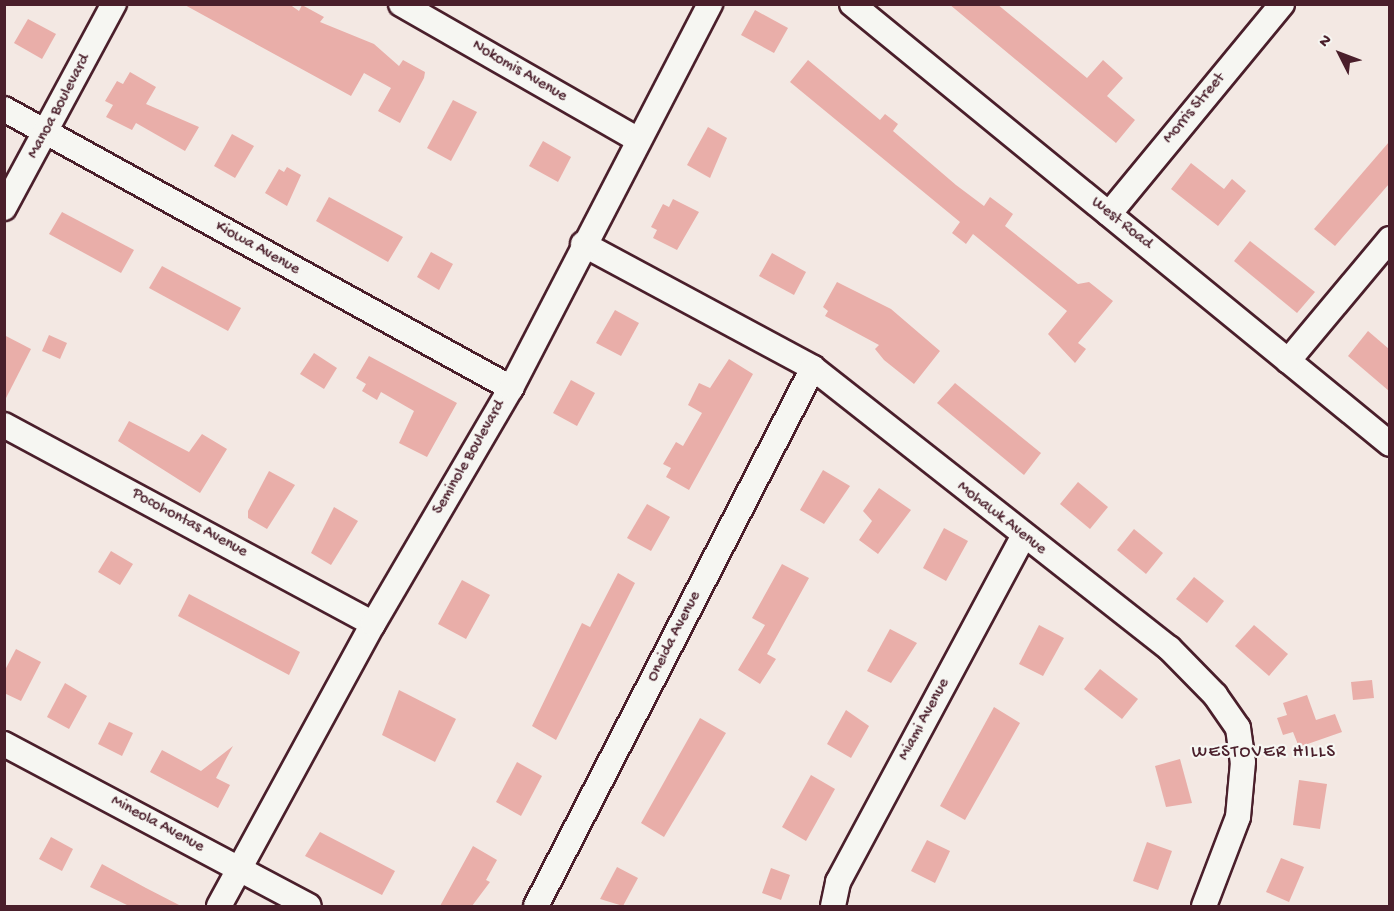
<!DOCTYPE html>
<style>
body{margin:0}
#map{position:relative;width:1394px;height:911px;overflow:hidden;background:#f3e8e3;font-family:"Gochi Hand",sans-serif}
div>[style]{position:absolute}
.building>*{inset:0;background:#e9aea9}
.roads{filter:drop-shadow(2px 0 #4a1f2b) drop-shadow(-2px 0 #4a1f2b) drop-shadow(0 2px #4a1f2b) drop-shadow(0 -2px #4a1f2b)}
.minor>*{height:24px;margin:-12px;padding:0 12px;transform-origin:12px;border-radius:12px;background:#f6f6f2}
span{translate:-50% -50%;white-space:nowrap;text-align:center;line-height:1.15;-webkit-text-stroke:4.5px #f6f6f2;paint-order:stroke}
.street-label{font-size:16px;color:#4a1f2b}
.neighbourhood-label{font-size:18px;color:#4a1f2b;letter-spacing:1.5px}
.frame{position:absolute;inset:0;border:6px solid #4a1f2b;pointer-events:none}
.north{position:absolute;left:1310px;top:24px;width:60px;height:60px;-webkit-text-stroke:4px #f6f6f2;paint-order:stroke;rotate:312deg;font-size:16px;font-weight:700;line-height:24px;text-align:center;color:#4a1f2b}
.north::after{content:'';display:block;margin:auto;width:21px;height:27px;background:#4a1f2b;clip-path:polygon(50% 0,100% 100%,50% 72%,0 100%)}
</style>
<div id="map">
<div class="building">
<div style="clip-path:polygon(183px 4px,289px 4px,299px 11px,302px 5px,324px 17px,320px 22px,374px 44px,399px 66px,403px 60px,425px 72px,424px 78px,400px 123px,378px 111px,391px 88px,364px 73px,351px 96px)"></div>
<div style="clip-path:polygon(949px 4px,997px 4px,1087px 78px,1103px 60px,1123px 78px,1107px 96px,1135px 120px,1116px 143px)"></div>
<div style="clip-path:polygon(755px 10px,788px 28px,774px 53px,741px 35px)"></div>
<div style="clip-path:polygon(28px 19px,56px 34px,42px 59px,14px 43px)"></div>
<div style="clip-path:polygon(808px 60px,880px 120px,885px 114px,898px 124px,893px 131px,956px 185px,984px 206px,990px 197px,1013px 214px,1005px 226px,1078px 284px,1089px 282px,1113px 301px,1078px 343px,1086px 349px,1075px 363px,1048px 334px,1067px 311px,973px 234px,966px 244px,952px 233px,960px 222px,790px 82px)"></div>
<div style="clip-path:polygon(130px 72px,156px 87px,146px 104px,199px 127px,185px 151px,136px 123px,132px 130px,106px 117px,113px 105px,105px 101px,117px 81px,123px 84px)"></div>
<div style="clip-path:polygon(453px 100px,477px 112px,451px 161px,427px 148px)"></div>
<div style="clip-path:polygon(708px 127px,727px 138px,710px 178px,687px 165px)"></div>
<div style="clip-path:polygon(232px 134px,254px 146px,235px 178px,214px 166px)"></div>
<div style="clip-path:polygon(543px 141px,571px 157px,558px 182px,529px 166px)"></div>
<div style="clip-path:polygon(1389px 142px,1389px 184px,1335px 246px,1314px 229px)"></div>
<div style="clip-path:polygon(1191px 163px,1224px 189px,1232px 179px,1246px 191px,1218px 226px,1171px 189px)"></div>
<div style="clip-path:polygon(287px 167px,301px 175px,287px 206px,265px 193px,279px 169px,284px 172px)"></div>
<div style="clip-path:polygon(329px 197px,403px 237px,388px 262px,316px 221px)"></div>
<div style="clip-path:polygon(673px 199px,699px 212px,677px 250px,653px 238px,657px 230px,651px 227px,663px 204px,669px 207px)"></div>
<div style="clip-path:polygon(62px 212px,134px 250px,121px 273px,49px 234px)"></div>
<div style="clip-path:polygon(1250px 241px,1315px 292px,1297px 313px,1234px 261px)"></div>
<div style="clip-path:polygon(431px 252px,453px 264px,439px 290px,417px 277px)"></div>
<div style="clip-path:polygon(772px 253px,806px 272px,794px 295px,759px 276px)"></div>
<div style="clip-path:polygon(162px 266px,241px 308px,228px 331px,149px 288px)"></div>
<div style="clip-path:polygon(837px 282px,891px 309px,940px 351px,914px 384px,884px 360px,875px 349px,879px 345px,825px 316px,828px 311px,823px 307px)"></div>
<div style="clip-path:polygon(615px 310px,639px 323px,621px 356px,596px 343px)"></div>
<div style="clip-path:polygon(1368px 331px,1389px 349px,1389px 391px,1348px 356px)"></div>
<div style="clip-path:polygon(4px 335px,31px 349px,4px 402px)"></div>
<div style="clip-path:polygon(49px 335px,67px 343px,60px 359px,42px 351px)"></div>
<div style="clip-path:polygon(314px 353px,337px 368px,324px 389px,300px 374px)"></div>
<div style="clip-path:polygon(369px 356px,457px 403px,427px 457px,399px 443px,414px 411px,381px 392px,377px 400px,362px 391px,366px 384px,356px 378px)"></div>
<div style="clip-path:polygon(729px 359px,753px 374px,689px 490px,666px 477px,671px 468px,663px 464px,676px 442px,683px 446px,702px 413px,688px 405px,699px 383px,710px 388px)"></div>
<div style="clip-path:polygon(571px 380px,595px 393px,577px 426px,553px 413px)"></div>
<div style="clip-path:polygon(955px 383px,1041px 453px,1024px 475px,937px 403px)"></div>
<div style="clip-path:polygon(129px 421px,189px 452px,202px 434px,227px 449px,200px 493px,118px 441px)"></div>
<div style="clip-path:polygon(823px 470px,850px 486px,824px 524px,800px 510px)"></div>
<div style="clip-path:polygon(269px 471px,295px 485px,267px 529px,248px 518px,248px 511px)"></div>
<div style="clip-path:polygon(1078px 482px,1108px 507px,1090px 529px,1060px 504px)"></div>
<div style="clip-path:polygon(879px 488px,911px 510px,878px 554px,859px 540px,872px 521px,863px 511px)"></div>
<div style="clip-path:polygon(647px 504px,670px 517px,651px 551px,627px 538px)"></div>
<div style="clip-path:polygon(334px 507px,358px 521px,331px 565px,311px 553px)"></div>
<div style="clip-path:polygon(944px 528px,968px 541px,946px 581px,923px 568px)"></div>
<div style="clip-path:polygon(1134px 529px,1163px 553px,1146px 574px,1117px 550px)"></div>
<div style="clip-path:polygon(111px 551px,133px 564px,120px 585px,98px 572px)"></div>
<div style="clip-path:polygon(782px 564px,809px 578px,767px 654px,776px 659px,760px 684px,738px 670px,765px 625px,752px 618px)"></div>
<div style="clip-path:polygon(618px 573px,635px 583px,556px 740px,532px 726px,582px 623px,590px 627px)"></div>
<div style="clip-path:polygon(1194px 577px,1224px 601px,1207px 623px,1176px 599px)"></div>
<div style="clip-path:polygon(462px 580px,490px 595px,466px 639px,438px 624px)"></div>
<div style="clip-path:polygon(189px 594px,300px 652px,289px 675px,178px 616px)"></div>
<div style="clip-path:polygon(1039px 625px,1064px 638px,1043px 676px,1019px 664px)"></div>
<div style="clip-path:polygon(1254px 625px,1288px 654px,1269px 676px,1235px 646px)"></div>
<div style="clip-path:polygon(890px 629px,917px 643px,891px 683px,867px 671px)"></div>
<div style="clip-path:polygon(16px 649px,41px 662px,21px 701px,4px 693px,4px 672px)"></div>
<div style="clip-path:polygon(1100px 669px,1138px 699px,1122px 719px,1084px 689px)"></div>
<div style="clip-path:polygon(1372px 680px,1374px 698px,1353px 700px,1351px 682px)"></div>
<div style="clip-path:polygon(65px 683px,87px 696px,69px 729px,47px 717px)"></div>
<div style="clip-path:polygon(399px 690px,456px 719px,435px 762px,382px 735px)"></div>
<div style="clip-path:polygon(1307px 695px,1316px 720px,1335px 714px,1342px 732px,1299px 747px,1293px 732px,1283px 735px,1277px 718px,1287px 715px,1283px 703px)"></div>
<div style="clip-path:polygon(994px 707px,1020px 723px,965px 820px,940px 806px)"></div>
<div style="clip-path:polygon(846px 710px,869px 726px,851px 758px,827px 744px)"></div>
<div style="clip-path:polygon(700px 718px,726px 733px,664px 837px,641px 823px)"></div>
<div style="clip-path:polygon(109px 722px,133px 733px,122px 756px,98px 744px)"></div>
<div style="clip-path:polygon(233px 746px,216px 778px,230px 785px,218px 808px,150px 772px,162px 750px,201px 771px)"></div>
<div style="clip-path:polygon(1180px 759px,1192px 803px,1166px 807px,1155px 766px)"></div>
<div style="clip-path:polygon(517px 762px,542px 776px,521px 816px,496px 802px)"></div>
<div style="clip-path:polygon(811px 775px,835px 789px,806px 841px,782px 827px)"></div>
<div style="clip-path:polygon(1299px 780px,1327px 784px,1320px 829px,1293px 825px)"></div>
<div style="clip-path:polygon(320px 832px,395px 871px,382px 895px,305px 856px)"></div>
<div style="clip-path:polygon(51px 837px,73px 849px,62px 871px,39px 859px)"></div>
<div style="clip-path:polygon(927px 840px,950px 851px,935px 883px,911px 871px)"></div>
<div style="clip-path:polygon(1147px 842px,1172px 851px,1158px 890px,1133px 881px)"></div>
<div style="clip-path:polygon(473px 846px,497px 860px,486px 880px,490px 882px,472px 906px,440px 906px)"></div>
<div style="clip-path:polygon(1281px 858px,1304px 867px,1289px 902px,1266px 892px)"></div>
<div style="clip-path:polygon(102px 864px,146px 888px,181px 906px,129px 906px,90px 887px)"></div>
<div style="clip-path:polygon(617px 867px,638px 878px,623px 906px,600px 899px)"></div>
<div style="clip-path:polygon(771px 868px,790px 875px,781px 900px,762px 893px)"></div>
</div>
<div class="roads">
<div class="minor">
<div style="left:401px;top:4px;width:272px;rotate:29.8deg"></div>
<div style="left:852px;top:4px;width:695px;rotate:39.28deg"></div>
<div style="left:4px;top:109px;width:579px;rotate:28.82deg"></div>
<div style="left:4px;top:208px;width:232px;rotate:-61.7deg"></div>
<div style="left:1109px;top:214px;width:272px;rotate:-50.5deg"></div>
<div style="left:583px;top:244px;width:261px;rotate:28.3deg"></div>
<div style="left:813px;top:368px;width:453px;rotate:38.2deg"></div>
<div style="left:1169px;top:648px;width:66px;rotate:45.6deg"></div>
<div style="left:1215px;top:695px;width:40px;rotate:55.1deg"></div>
<div style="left:1238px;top:728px;width:34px;rotate:82deg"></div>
<div style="left:1243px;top:762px;width:55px;rotate:95.2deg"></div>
<div style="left:1238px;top:817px;width:95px;rotate:110.9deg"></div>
<div style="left:1288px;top:361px;width:159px;rotate:-50.1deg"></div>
<div style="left:4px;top:425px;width:419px;rotate:28.3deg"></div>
<div style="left:4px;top:744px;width:345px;rotate:28deg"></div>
<div style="left:219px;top:906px;width:321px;rotate:-61.4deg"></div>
<div style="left:373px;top:624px;width:273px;rotate:-59.7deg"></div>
<div style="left:511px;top:388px;width:433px;rotate:-62.6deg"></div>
<div style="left:536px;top:906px;width:605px;rotate:-62.76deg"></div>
<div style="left:833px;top:906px;width:25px;rotate:-78deg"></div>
<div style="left:838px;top:882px;width:391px;rotate:-61.8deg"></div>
</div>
</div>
<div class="street-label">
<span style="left:519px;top:72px;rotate:30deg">Nokomis Avenue</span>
<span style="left:60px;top:107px;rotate:-62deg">Manoa Boulevard</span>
<span style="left:1195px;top:109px;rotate:-50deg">Morris Street</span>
<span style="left:1121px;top:224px;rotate:39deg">West Road</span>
<span style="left:257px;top:249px;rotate:29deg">Kiowa Avenue</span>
<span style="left:470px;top:458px;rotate:-60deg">Seminole Boulevard</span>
<span style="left:1001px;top:519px;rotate:38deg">Mohawk Avenue</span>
<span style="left:189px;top:524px;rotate:28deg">Pocohontas Avenue</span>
<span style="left:675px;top:637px;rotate:-63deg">Oneida Avenue</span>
<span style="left:925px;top:720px;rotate:-62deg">Miami Avenue</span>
<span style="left:157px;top:825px;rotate:28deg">Mineola Avenue</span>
</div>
<div class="neighbourhood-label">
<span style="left:1264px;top:753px">WESTOVER HILLS</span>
</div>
<div class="frame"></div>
<div class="north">N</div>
</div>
